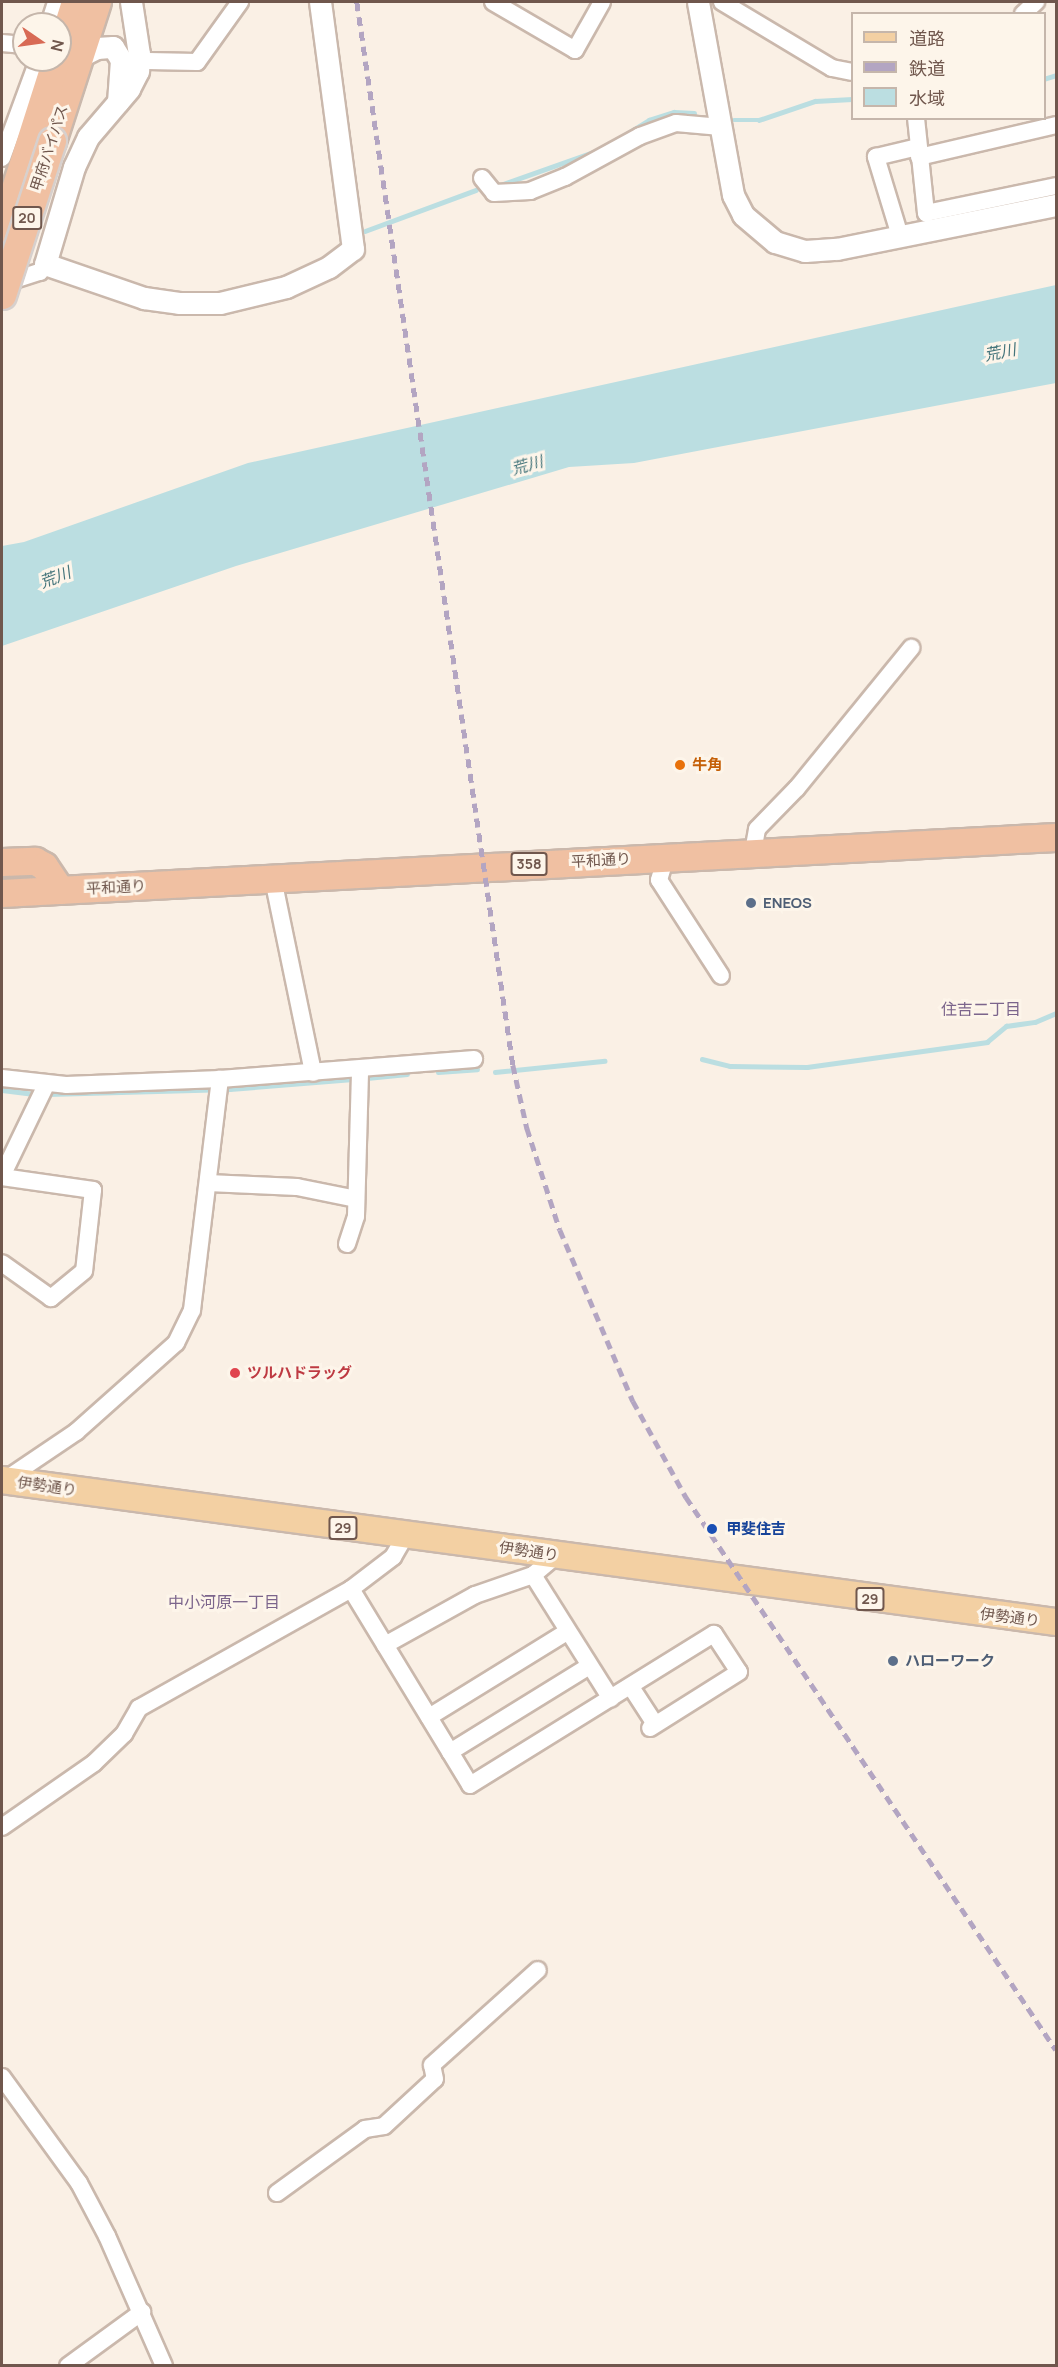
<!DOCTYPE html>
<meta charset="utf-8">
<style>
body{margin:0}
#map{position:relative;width:1058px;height:2367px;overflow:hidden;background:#faf0e5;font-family:Manrope,"Noto Sans JP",sans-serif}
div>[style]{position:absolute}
.water>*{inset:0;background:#bbdee1}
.stream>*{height:4.5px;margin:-2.25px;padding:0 2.25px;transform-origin:2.25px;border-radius:2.25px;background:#bbdee1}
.roads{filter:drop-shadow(2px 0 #cab8ac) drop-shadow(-2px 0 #cab8ac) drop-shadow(0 2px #cab8ac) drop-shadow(0 -2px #cab8ac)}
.minor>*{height:16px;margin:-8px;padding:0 8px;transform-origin:8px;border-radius:8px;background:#fff}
.tertiary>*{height:21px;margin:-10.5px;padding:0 10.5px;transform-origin:10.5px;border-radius:10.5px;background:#fff}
.primary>*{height:26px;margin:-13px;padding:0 13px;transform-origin:13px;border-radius:13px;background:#f3d0a3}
.trunk>*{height:27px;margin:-13.5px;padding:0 13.5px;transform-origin:13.5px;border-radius:13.5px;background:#f0c0a2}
.rail>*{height:4.5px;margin-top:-2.25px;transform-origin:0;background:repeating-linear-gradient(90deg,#b3a5c2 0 9px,transparent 0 15px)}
.bridges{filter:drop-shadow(2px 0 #d7d0cd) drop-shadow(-2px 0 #d7d0cd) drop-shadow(0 2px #d7d0cd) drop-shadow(0 -2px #d7d0cd)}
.trunk-bridge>*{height:27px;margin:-13.5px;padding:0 13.5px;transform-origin:13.5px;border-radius:13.5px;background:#f0c0a2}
.dots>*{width:16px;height:16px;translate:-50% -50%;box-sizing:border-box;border:3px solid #fdf5ea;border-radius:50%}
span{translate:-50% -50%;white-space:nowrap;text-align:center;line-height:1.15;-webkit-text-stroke:6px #fdf5ea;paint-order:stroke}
.shield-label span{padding:2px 4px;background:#fdf5ea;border:2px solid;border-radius:4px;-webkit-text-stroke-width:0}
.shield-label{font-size:14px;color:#70574d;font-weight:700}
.street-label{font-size:15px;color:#70574d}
.food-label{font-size:15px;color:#c56008;font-weight:700}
.left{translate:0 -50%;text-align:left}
.service-label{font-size:15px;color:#4e5e75;font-weight:700}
.health-label{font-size:15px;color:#be3a42;font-weight:700}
.transit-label{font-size:15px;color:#164399;font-weight:700}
.water-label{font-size:16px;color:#45757b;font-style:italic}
.neighbourhood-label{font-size:16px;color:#7c658c}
.frame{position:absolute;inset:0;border:3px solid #70574d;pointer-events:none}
.legend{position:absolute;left:851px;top:12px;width:195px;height:108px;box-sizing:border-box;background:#fdf5ea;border:2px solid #c5b6ab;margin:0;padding:8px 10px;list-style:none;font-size:18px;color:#70574d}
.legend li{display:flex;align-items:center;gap:12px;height:30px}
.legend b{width:30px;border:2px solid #c5b6ab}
.north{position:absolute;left:12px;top:12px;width:60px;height:60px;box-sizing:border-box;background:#fdf5ea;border:2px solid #c5b6ab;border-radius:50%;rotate:103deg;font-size:16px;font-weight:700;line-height:24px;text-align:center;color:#70574d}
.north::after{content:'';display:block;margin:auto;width:21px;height:27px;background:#d86a55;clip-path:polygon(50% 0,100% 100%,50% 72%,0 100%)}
</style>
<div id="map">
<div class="water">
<div style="clip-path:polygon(1056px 285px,1056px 383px,634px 463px,569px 467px,236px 566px,2px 646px,2px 546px,24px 542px,248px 463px)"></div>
</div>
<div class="stream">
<div style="left:1044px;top:79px;width:13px;rotate:-18deg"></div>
<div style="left:734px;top:120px;width:25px"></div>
<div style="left:759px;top:120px;width:59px;rotate:-18.7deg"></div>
<div style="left:815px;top:101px;width:37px;rotate:-3deg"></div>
<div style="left:625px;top:135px;width:28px;rotate:-32deg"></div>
<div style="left:649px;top:120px;width:26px;rotate:-18deg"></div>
<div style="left:674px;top:112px;width:20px;rotate:3deg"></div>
<div style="left:503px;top:184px;width:99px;rotate:-19.5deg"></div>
<div style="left:365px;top:231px;width:118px;rotate:-20.3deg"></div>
<div style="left:702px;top:1059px;width:29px;rotate:14deg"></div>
<div style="left:730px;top:1066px;width:77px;rotate:0.7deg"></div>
<div style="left:807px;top:1067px;width:182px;rotate:-7.9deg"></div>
<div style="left:987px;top:1042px;width:25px;rotate:-40deg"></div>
<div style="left:1006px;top:1026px;width:29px;rotate:-8deg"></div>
<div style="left:1035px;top:1022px;width:23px;rotate:-23deg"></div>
<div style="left:438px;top:1072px;width:39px;rotate:-4deg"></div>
<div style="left:495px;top:1072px;width:110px;rotate:-5.8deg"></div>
<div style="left:367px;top:1078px;width:40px;rotate:-5.7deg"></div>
<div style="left:2px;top:1090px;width:34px;rotate:7deg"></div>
<div style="left:48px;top:1094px;width:182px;rotate:-1.6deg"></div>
<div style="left:230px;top:1089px;width:123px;rotate:-4.6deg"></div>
</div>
<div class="roads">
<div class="minor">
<div style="left:493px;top:2px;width:95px;rotate:30.3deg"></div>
<div style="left:575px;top:50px;width:55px;rotate:-60.6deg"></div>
<div style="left:722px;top:2px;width:128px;rotate:31deg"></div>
<div style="left:832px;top:68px;width:20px;rotate:11deg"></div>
<div style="left:1023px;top:14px;width:18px;rotate:-43deg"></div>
<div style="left:49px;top:24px;width:23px;rotate:-72deg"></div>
<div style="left:2px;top:43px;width:22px;rotate:5deg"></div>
<div style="left:148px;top:61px;width:49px;rotate:1.2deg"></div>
<div style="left:197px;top:62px;width:74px;rotate:-54.4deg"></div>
<div style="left:916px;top:118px;width:96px;rotate:84deg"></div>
<div style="left:926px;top:213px;width:133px;rotate:-11.7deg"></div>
<div style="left:919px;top:157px;width:141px;rotate:-13.1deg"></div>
<div style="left:2px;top:158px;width:104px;rotate:-69.8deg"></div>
<div style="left:482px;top:178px;width:19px;rotate:51deg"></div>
<div style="left:494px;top:193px;width:36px;rotate:-3deg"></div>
<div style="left:530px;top:191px;width:38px;rotate:-22deg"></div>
<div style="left:565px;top:177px;width:85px;rotate:-28.7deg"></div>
<div style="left:640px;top:136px;width:38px;rotate:-20deg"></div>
<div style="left:676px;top:123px;width:45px;rotate:5.1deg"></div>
<div style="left:900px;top:236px;width:83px;rotate:-106.9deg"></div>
<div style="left:876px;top:157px;width:43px;rotate:-13.4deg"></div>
<div style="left:2px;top:284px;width:40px;rotate:-18deg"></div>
<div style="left:40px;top:272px;width:9px;rotate:-58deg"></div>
<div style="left:753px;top:852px;width:23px;rotate:-80deg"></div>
<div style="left:757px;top:829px;width:57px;rotate:-45.7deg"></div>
<div style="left:797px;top:788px;width:181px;rotate:-50.8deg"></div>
<div style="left:666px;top:857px;width:24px;rotate:107deg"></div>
<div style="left:659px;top:880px;width:114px;rotate:57.1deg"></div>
<div style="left:273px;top:879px;width:198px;rotate:78.3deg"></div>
<div style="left:2px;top:1078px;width:64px;rotate:6.2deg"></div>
<div style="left:66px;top:1085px;width:154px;rotate:-2.2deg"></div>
<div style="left:220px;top:1079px;width:255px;rotate:-4.5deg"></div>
<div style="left:2px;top:1176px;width:101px;rotate:-64.2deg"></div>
<div style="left:2px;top:1177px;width:92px;rotate:8.1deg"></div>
<div style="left:93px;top:1190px;width:81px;rotate:96.3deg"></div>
<div style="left:84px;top:1271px;width:43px;rotate:140.7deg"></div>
<div style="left:51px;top:1298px;width:60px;rotate:-144.5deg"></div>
<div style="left:208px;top:1183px;width:89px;rotate:2.6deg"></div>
<div style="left:297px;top:1187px;width:60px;rotate:11.5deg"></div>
<div style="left:347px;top:1244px;width:29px;rotate:-72deg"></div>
<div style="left:356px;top:1216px;width:147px;rotate:-88.4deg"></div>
<div style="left:5px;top:1480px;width:86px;rotate:-34.1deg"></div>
<div style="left:76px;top:1432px;width:134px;rotate:-41.7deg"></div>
<div style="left:176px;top:1343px;width:37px;rotate:-64deg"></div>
<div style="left:192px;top:1310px;width:233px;rotate:-83.1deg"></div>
<div style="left:533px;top:1575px;width:146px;rotate:57.8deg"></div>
<div style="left:351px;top:1589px;width:229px;rotate:58.7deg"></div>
<div style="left:470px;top:1785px;width:287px;rotate:-31.8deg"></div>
<div style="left:714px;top:1634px;width:45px;rotate:56.7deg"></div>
<div style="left:739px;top:1672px;width:105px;rotate:147.8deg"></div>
<div style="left:385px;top:1645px;width:103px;rotate:-29.1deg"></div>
<div style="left:475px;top:1595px;width:61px;rotate:-19deg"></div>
<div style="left:533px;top:1575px;width:31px;rotate:-40deg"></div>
<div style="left:631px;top:1687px;width:44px;rotate:57deg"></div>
<div style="left:429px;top:1717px;width:163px;rotate:-31.7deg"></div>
<div style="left:450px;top:1752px;width:163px;rotate:-31.7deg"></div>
<div style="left:2px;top:1827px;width:112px;rotate:-34.8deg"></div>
<div style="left:94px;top:1763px;width:42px;rotate:-44deg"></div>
<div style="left:124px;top:1734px;width:30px;rotate:-60deg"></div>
<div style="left:139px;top:1708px;width:243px;rotate:-29.3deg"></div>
<div style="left:351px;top:1589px;width:53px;rotate:-37.3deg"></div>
<div style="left:393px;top:1557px;width:24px;rotate:-60deg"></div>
<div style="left:2px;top:2077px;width:131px;rotate:54deg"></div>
<div style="left:79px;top:2183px;width:60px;rotate:62.2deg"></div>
<div style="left:107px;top:2236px;width:142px;rotate:66.3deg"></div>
<div style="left:277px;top:2193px;width:109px;rotate:-36deg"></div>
<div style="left:365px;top:2129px;width:19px;rotate:-9deg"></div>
<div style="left:384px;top:2126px;width:69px;rotate:-42.7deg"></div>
<div style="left:435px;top:2079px;width:14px;rotate:-102deg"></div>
<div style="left:432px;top:2065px;width:142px;rotate:-41.9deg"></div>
<div style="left:68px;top:2366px;width:92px;rotate:-36.1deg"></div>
</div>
<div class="tertiary">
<div style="left:131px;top:2px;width:53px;rotate:81.3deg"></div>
<div style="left:139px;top:54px;width:17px;rotate:93deg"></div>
<div style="left:138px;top:71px;width:20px;rotate:117deg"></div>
<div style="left:129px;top:89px;width:63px;rotate:130.5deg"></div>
<div style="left:88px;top:137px;width:33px;rotate:115deg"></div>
<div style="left:74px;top:167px;width:101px;rotate:106.6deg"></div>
<div style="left:45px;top:264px;width:105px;rotate:19deg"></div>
<div style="left:144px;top:298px;width:35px;rotate:8deg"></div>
<div style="left:179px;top:303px;width:41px"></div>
<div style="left:220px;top:303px;width:68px;rotate:-13.6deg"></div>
<div style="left:286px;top:287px;width:47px;rotate:-24.9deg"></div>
<div style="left:329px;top:267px;width:30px;rotate:-37deg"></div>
<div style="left:353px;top:249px;width:249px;rotate:-97.6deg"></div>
<div style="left:698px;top:2px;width:196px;rotate:79.7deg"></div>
<div style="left:733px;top:195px;width:22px;rotate:63deg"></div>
<div style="left:743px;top:215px;width:42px;rotate:40.2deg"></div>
<div style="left:775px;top:242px;width:31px;rotate:17deg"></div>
<div style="left:805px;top:251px;width:32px;rotate:-4deg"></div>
<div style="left:837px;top:249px;width:223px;rotate:-11.4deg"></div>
<div style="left:79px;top:57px;width:20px;rotate:-27deg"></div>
<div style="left:97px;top:48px;width:16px;rotate:-4deg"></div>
<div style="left:113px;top:47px;width:15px;rotate:58deg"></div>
<div style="left:121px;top:60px;width:42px;rotate:94.1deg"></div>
</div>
<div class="primary">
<div style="left:2px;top:1480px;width:1064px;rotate:7.67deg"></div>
</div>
<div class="trunk">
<div style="left:60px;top:49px;width:49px;rotate:-72.3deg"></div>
<div style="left:52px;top:141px;width:146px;rotate:-72.1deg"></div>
<div style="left:2px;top:229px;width:177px;rotate:-72.3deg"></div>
<div style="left:2px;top:862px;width:33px;rotate:-2deg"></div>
<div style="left:35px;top:861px;width:10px;rotate:29deg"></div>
<div style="left:44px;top:866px;width:29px;rotate:56deg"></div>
<div style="left:2px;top:893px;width:1055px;rotate:-3.04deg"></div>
</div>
</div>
<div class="rail">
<div style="left:357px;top:2px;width:1074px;rotate:81.65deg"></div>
<div style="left:513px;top:1065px;width:65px;rotate:77.5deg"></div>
<div style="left:527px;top:1128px;width:107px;rotate:72.1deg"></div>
<div style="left:560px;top:1230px;width:186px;rotate:66.9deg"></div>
<div style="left:633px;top:1401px;width:110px;rotate:61.1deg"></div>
<div style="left:686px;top:1497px;width:665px;rotate:56.21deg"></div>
</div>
<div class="bridges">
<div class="trunk-bridge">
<div style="left:2px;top:295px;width:162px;rotate:-72deg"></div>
</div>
</div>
<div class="dots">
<div style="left:680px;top:765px;background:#e8710a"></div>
<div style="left:751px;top:903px;background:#5c6f8a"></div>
<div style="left:235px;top:1373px;background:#e0444e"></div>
<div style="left:712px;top:1529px;background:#1a4fb4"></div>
<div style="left:893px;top:1661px;background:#5c6f8a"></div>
</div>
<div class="shield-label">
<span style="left:27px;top:218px">20</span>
<span style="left:529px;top:864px">358</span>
<span style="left:343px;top:1528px">29</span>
<span style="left:870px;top:1599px">29</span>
</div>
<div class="street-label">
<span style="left:49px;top:148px;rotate:-72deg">甲府バイパス</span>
<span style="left:601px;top:860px;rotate:-3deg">平和通り</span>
<span style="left:116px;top:887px;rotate:-3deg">平和通り</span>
<span style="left:47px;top:1486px;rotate:8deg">伊勢通り</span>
<span style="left:529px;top:1551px;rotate:8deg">伊勢通り</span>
<span style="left:1010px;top:1617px;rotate:7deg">伊勢通り</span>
</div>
<div class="food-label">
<span class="left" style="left:692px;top:765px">牛角</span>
</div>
<div class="service-label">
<span class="left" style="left:763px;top:903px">ENEOS</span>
<span class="left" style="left:905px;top:1661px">ハローワーク</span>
</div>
<div class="health-label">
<span class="left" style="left:247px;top:1373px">ツルハドラッグ</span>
</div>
<div class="transit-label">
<span class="left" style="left:726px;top:1529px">甲斐住吉</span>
</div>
<div class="water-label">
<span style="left:1000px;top:352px;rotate:-11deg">荒川</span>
<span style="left:527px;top:465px;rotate:-16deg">荒川</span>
<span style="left:55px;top:577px;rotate:-21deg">荒川</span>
</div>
<div class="neighbourhood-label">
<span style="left:981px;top:1009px">住吉二丁目</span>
<span style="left:224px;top:1602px">中小河原一丁目</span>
</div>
<div class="frame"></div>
<ul class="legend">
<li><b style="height:8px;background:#f3d0a3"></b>道路</li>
<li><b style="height:8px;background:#b3a5c2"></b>鉄道</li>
<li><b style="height:16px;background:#bbdee1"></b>水域</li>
</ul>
<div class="north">N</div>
</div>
